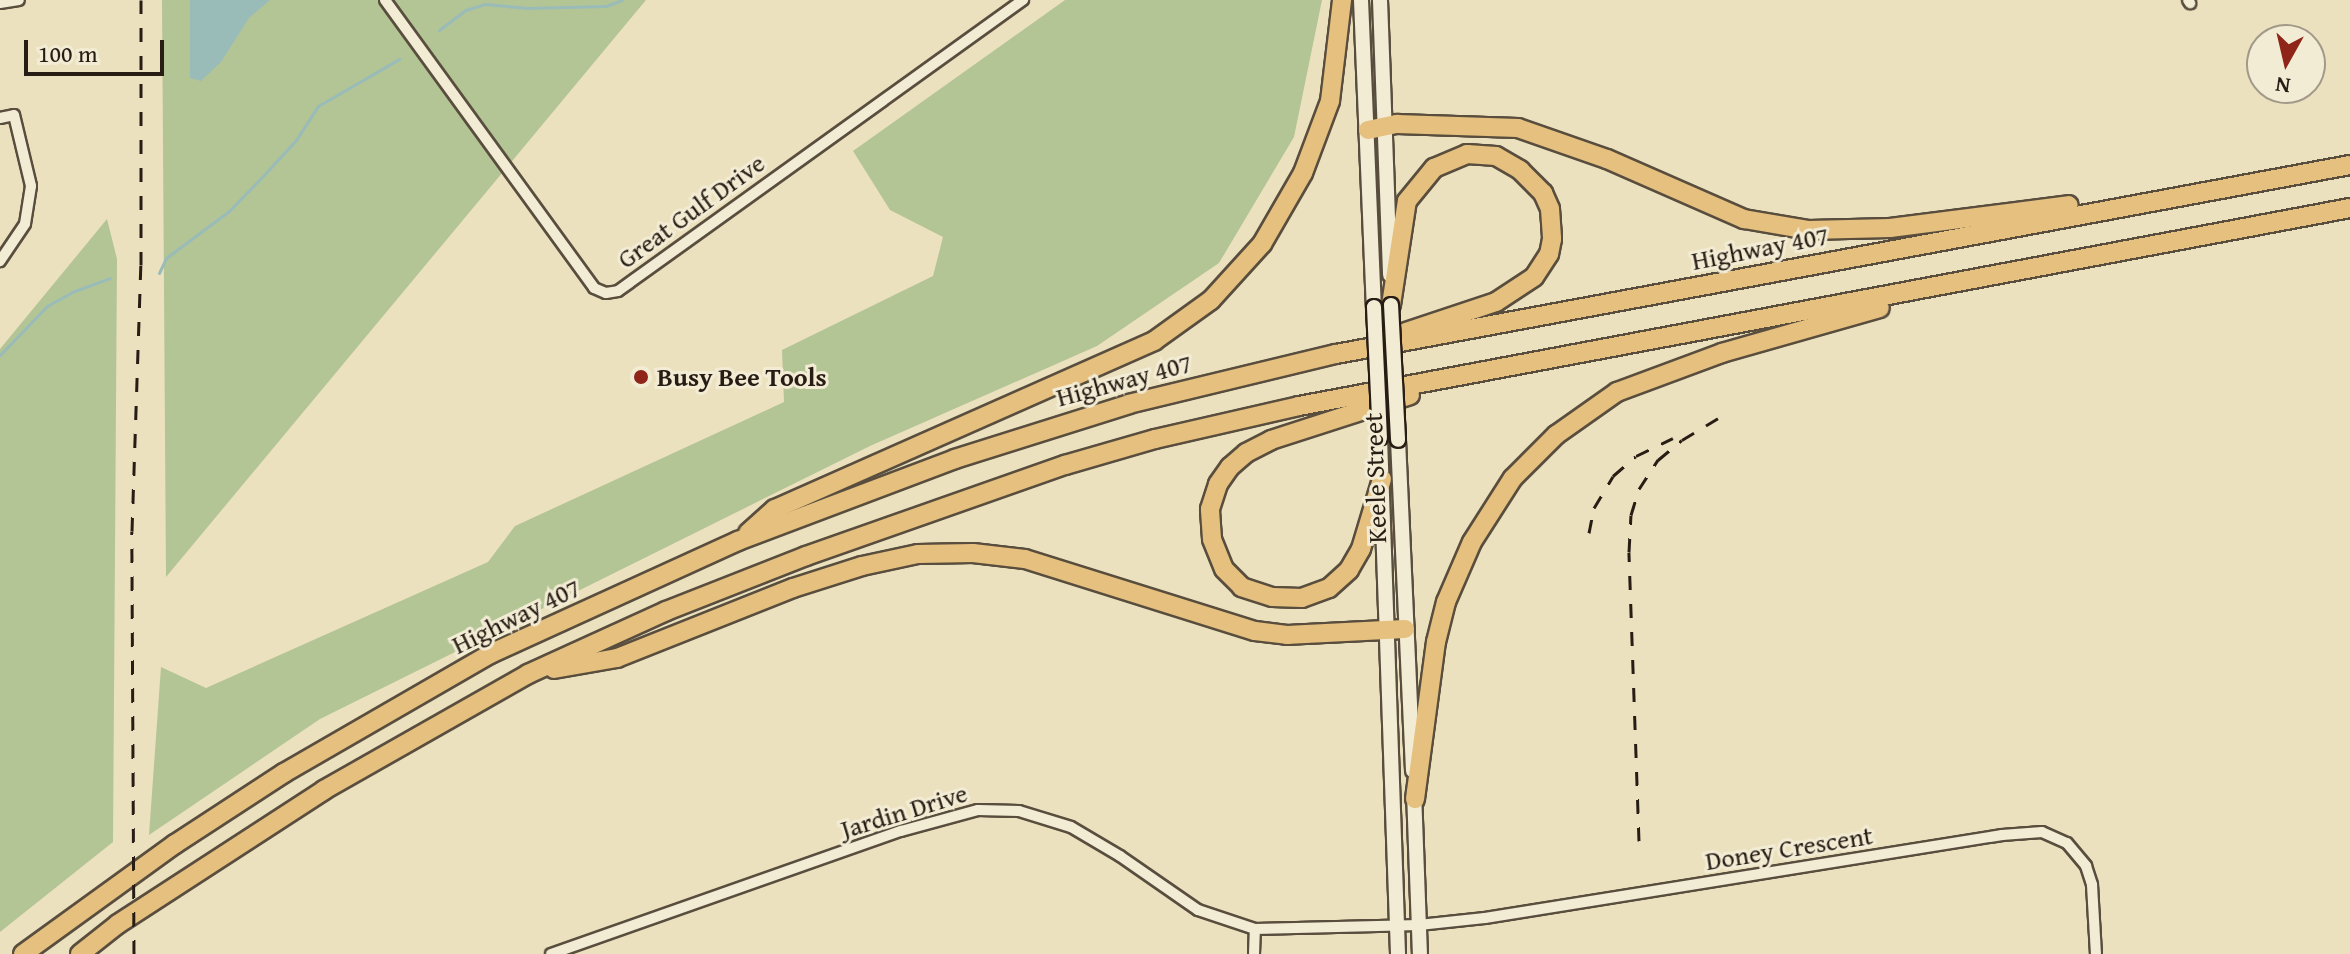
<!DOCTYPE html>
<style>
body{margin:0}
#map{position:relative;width:2350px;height:954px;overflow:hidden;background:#ece1be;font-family:"Gentium Book Plus",serif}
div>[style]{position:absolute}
.green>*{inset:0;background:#b3c495}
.water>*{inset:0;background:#9abcb9}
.stream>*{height:3px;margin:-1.5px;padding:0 1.5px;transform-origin:1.5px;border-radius:1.5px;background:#9abcb9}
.roads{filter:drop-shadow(2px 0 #594e3e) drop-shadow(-2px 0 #594e3e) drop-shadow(0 2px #594e3e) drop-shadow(0 -2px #594e3e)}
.street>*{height:10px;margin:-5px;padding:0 5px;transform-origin:5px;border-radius:5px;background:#f3ecd5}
.secondary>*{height:14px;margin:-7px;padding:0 7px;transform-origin:7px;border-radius:7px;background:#f3ecd5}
.highway>*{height:18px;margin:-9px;padding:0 9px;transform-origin:9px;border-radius:9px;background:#e6c07f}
.rail>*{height:3px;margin-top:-1.5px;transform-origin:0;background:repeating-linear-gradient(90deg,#281d14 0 14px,transparent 0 28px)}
.bridges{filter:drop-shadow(2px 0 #281d14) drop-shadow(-2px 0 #281d14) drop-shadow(0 2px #281d14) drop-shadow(0 -2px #281d14)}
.secondary-bridge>*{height:14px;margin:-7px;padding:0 7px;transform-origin:7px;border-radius:7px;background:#f3ecd5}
.dots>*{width:22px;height:22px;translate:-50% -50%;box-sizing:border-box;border:4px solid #f3ecd5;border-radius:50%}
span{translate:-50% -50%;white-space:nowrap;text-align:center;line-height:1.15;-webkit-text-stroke:6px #f3ecd5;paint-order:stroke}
.street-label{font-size:26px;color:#281d14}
.poi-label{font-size:26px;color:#281d14;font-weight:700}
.left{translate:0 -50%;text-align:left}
.north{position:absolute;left:2246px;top:24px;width:80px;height:80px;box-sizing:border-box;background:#f3ecd5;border:2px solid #a29988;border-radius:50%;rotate:188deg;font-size:22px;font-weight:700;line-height:32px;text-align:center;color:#281d14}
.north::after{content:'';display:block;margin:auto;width:28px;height:36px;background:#8f2418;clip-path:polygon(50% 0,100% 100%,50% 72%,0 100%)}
.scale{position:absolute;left:24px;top:40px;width:140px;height:36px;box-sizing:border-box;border:4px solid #281d14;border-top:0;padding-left:10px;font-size:24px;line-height:28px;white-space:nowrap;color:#281d14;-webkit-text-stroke:6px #f3ecd5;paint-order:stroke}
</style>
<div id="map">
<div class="green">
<div style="clip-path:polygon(162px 0,646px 0,166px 577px)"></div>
<div style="clip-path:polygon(1065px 0,1322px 0,1294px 137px,1219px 263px,1097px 346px,870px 446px,320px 719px,149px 835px,161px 667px,206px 688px,488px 562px,515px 526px,784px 402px,782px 350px,933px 276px,943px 237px,890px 210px,853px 151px)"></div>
<div style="clip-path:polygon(107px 219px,117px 259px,113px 842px,0 932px,0 349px)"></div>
</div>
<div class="water">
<div style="clip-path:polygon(190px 0,270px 0,249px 18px,221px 62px,201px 81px,190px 78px)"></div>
</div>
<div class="stream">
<div style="left:439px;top:30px;width:34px;rotate:-37deg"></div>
<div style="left:466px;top:10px;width:20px;rotate:-18deg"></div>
<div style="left:485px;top:4px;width:42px;rotate:5.4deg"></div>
<div style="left:527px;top:8px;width:79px;rotate:-1.5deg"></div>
<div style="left:606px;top:6px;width:17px;rotate:-21deg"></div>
<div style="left:159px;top:273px;width:17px;rotate:-65deg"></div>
<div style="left:166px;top:258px;width:79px;rotate:-36.7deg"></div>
<div style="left:229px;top:211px;width:47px;rotate:-45.9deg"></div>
<div style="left:262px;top:177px;width:50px;rotate:-47.4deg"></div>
<div style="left:296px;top:140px;width:40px;rotate:-57.1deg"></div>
<div style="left:318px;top:106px;width:94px;rotate:-30.1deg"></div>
<div style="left:0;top:355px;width:68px;rotate:-46.2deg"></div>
<div style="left:47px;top:306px;width:29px;rotate:-29deg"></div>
<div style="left:72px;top:292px;width:40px;rotate:-20.2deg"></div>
</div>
<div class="roads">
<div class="street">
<div style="left:385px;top:0;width:356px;rotate:54deg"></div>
<div style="left:594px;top:288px;width:13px;rotate:23deg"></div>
<div style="left:606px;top:293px;width:12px;rotate:-9deg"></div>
<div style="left:618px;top:291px;width:499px;rotate:-35.7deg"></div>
<div style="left:2188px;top:0;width:4px;rotate:56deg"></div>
<div style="left:0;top:3px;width:19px;rotate:-9deg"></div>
<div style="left:0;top:118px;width:14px;rotate:-12deg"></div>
<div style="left:14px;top:115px;width:73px;rotate:76.5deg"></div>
<div style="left:31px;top:186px;width:38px;rotate:99deg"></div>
<div style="left:25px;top:224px;width:45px;rotate:124deg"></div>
<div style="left:551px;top:954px;width:371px;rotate:-19.4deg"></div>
<div style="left:901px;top:831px;width:80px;rotate:-15.3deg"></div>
<div style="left:978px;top:810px;width:41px;rotate:1.4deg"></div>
<div style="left:1019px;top:811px;width:54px;rotate:17.1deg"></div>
<div style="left:1071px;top:827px;width:57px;rotate:30.6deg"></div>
<div style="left:1120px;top:856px;width:95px;rotate:34.7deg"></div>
<div style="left:1198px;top:910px;width:60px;rotate:18.4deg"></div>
<div style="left:1255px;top:929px;width:164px;rotate:-1.4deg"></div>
<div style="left:1419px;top:925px;width:66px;rotate:-6.1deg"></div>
<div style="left:1485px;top:918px;width:524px;rotate:-9.12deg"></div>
<div style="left:2002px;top:835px;width:40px;rotate:-4.3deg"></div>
<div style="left:2042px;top:832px;width:27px;rotate:24deg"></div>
<div style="left:2067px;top:843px;width:30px;rotate:50deg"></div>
<div style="left:2086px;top:866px;width:20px;rotate:72deg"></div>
<div style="left:2092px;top:885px;width:69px;rotate:86.7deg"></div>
<div style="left:1254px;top:954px;width:25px;rotate:-88deg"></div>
</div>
<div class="secondary">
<div style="left:1361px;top:0;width:307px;rotate:87.6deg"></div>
<div style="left:1380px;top:0;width:275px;rotate:87.9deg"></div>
<div style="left:1380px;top:438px;width:516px;rotate:88deg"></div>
<div style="left:1398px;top:440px;width:331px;rotate:87.4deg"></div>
<div style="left:1414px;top:792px;width:162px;rotate:87.9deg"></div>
</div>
<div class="highway">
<div style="left:1368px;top:130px;width:30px;rotate:-12deg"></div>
<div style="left:1397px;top:124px;width:121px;rotate:1.9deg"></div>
<div style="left:1518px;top:128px;width:94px;rotate:19.2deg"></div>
<div style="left:1607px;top:159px;width:150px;rotate:23.7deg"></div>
<div style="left:1744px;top:219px;width:66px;rotate:9.6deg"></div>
<div style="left:1809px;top:230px;width:81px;rotate:-1.4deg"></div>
<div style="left:1890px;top:228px;width:180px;rotate:-7.3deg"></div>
<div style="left:1391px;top:305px;width:105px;rotate:-81.3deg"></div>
<div style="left:1407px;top:201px;width:43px;rotate:-50.7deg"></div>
<div style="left:1434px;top:168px;width:36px;rotate:-23deg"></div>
<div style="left:1467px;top:154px;width:29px;rotate:4deg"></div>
<div style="left:1496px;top:156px;width:28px;rotate:30deg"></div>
<div style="left:1520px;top:170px;width:33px;rotate:45deg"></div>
<div style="left:1543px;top:193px;width:17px;rotate:66deg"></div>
<div style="left:1550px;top:209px;width:30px;rotate:86deg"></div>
<div style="left:1552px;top:239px;width:15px;rotate:101deg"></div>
<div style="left:1549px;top:254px;width:27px;rotate:123deg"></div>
<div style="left:1534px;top:277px;width:45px;rotate:146.7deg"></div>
<div style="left:1496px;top:302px;width:95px;rotate:161.6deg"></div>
<div style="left:1382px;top:479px;width:73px;rotate:106.7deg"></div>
<div style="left:1361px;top:549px;width:24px;rotate:120deg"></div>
<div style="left:1349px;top:570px;width:27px;rotate:138deg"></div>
<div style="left:1329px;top:588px;width:29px;rotate:160deg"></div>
<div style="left:1302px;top:598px;width:30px;rotate:-178deg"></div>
<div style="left:1272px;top:597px;width:32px;rotate:-162deg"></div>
<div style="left:1242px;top:587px;width:25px;rotate:-135deg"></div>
<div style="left:1224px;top:569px;width:32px;rotate:-112deg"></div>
<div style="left:1212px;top:539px;width:30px;rotate:-94deg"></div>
<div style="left:1210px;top:509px;width:26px;rotate:-72deg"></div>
<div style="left:1218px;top:484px;width:21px;rotate:-55deg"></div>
<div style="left:1230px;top:467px;width:21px;rotate:-41deg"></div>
<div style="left:1246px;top:453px;width:28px;rotate:-27deg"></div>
<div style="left:1271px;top:440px;width:146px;rotate:-17.9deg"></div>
<div style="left:748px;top:533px;width:36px;rotate:-42deg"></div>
<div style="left:775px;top:509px;width:415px;rotate:-23.9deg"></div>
<div style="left:1154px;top:341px;width:70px;rotate:-35.7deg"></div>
<div style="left:1211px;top:300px;width:76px;rotate:-47.7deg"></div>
<div style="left:1262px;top:244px;width:82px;rotate:-60deg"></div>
<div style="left:1303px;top:173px;width:77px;rotate:-69.4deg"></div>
<div style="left:1330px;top:101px;width:102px;rotate:-83.2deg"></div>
<div style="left:554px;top:669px;width:64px;rotate:-9.9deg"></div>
<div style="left:617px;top:658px;width:189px;rotate:-21.7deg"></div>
<div style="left:793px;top:588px;width:72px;rotate:-17.7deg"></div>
<div style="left:862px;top:566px;width:57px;rotate:-12.1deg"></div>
<div style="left:918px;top:554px;width:55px;rotate:-1deg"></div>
<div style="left:973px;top:553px;width:52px;rotate:6.6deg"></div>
<div style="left:1025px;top:559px;width:241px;rotate:17.4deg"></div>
<div style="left:1255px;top:631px;width:32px;rotate:7deg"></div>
<div style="left:1287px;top:635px;width:118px;rotate:-2.9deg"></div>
<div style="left:1415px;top:799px;width:158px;rotate:-82.4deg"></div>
<div style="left:1436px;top:642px;width:41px;rotate:-76deg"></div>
<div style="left:1446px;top:602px;width:65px;rotate:-66.6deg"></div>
<div style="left:1472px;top:542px;width:76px;rotate:-57.4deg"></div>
<div style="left:1513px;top:478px;width:61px;rotate:-45deg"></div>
<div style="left:1556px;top:435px;width:75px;rotate:-35.2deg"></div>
<div style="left:1617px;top:392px;width:112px;rotate:-20.4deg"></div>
<div style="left:1722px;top:353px;width:164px;rotate:-15.9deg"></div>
<div style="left:23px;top:954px;width:188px;rotate:-35.9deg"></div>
<div style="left:175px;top:844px;width:130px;rotate:-33.1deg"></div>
<div style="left:284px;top:773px;width:238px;rotate:-30deg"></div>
<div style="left:490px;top:654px;width:273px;rotate:-24.5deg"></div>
<div style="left:738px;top:541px;width:232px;rotate:-20.7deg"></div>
<div style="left:955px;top:459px;width:182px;rotate:-17.5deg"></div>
<div style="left:1129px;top:404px;width:213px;rotate:-13.6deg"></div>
<div style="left:1336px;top:354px;width:1031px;rotate:-10.56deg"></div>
<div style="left:80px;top:954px;width:48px;rotate:-38.3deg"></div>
<div style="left:118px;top:924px;width:246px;rotate:-33deg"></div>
<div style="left:324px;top:790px;width:235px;rotate:-29.6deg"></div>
<div style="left:528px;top:674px;width:152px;rotate:-24.5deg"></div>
<div style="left:666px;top:611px;width:150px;rotate:-21.4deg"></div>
<div style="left:806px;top:556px;width:275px;rotate:-19.4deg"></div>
<div style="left:1065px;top:465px;width:94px;rotate:-16.1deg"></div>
<div style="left:1155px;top:439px;width:148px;rotate:-12.9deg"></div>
<div style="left:1299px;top:406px;width:1069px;rotate:-10.67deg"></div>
</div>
</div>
<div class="rail">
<div style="left:1589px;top:533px;width:25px;rotate:-79deg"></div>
<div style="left:1594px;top:508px;width:37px;rotate:-59deg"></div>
<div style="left:1613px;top:476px;width:30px;rotate:-41deg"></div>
<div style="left:1636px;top:456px;width:41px;rotate:-25.9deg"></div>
<div style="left:1639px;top:841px;width:289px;rotate:-92deg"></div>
<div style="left:1629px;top:552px;width:37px;rotate:-87deg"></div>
<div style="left:1631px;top:515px;width:27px;rotate:-73deg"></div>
<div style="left:1639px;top:489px;width:35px;rotate:-57deg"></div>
<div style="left:1658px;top:460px;width:31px;rotate:-40deg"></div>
<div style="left:1682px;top:440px;width:44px;rotate:-31.2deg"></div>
<div style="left:134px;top:954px;width:423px;rotate:-90.3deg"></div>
<div style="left:132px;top:531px;width:266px;rotate:-88.1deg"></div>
<div style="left:141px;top:265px;width:265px;rotate:-90deg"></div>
</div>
<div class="bridges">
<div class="secondary-bridge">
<div style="left:1391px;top:305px;width:135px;rotate:87deg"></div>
<div style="left:1374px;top:307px;width:131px;rotate:87.4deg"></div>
</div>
</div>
<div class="dots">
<div style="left:641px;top:377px;background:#8f2418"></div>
</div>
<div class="street-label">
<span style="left:691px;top:211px;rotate:-36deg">Great Gulf Drive</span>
<span style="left:1760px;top:248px;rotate:-11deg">Highway 407</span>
<span style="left:1124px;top:380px;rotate:-15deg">Highway 407</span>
<span style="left:1375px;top:478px;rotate:-92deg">Keele Street</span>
<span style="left:516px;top:616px;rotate:-26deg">Highway 407</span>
<span style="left:904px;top:811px;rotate:-17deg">Jardin Drive</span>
<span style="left:1789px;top:848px;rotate:-9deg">Doney Crescent</span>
</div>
<div class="poi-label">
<span class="left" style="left:657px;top:377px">Busy Bee Tools</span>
</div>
<div class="north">N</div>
<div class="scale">100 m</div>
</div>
